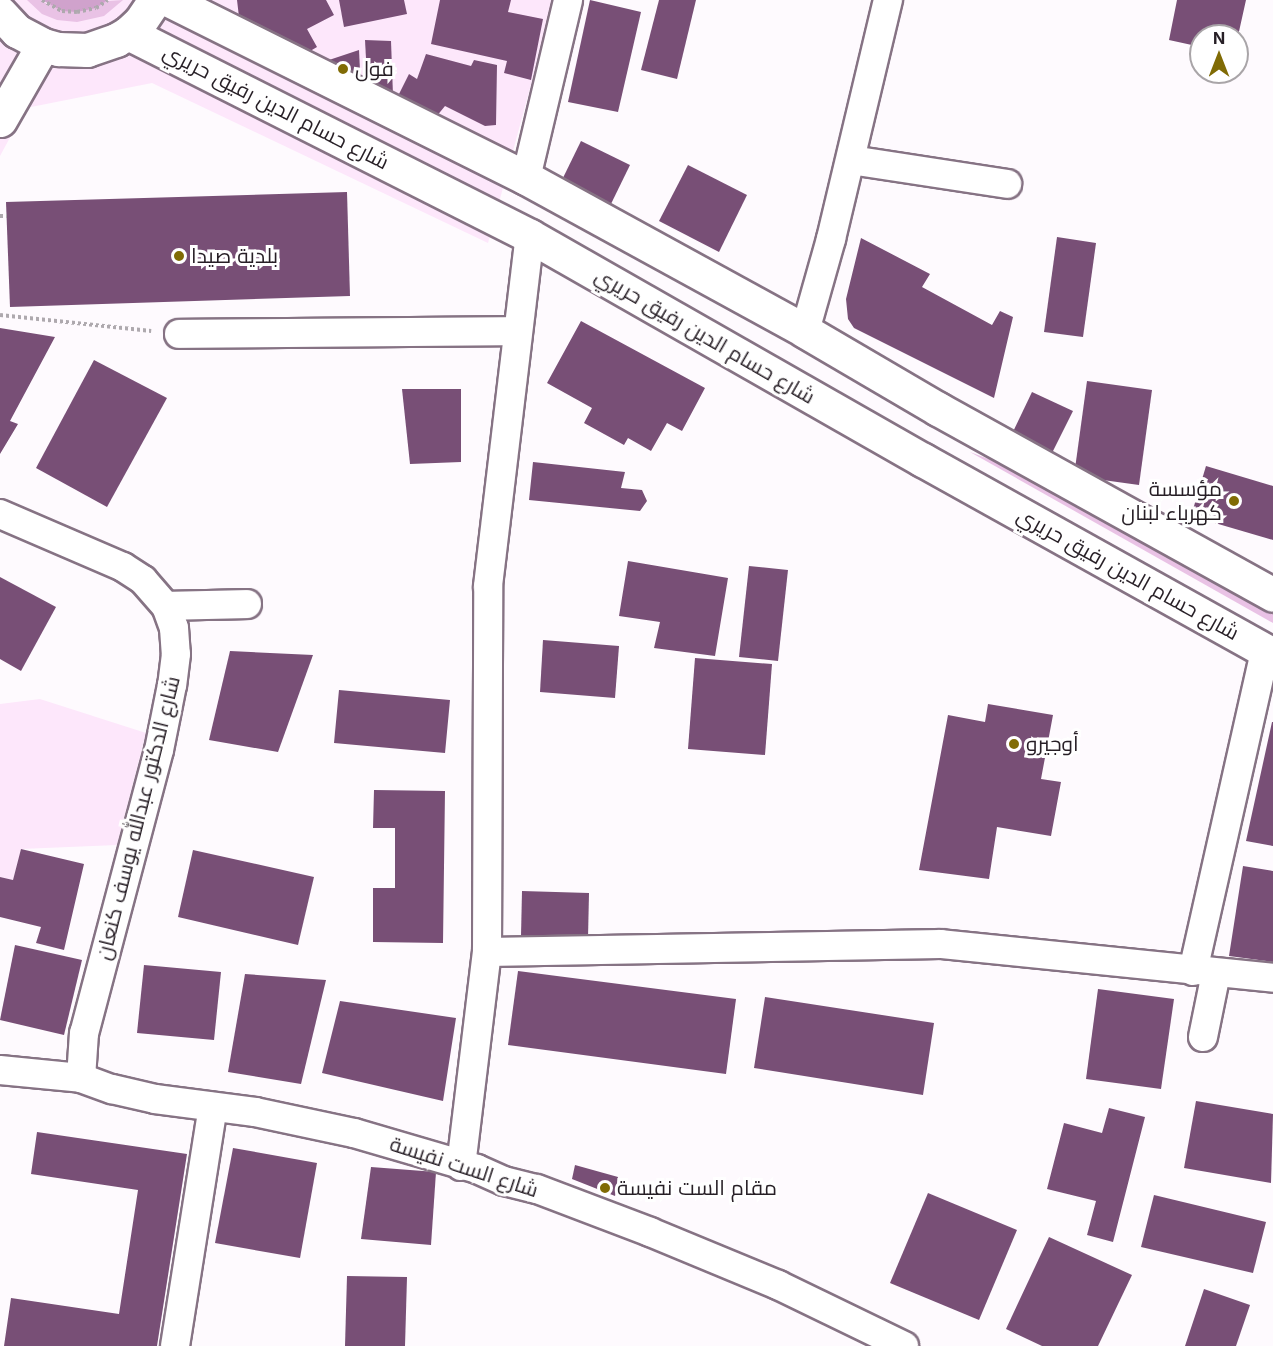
<!DOCTYPE html>
<meta charset="utf-8">
<style>
body{margin:0}
#map{position:relative;width:1273px;height:1346px;overflow:hidden;background:#fefafe;font-family:Inter,Cairo,sans-serif}
div>[style]{position:absolute}
.built>*{inset:0;background:#fde7fb}
.green>*{inset:0;background:#e9c2e5}
.water>*{inset:0;background:#d0a2cc}
.building>*{inset:0;background:#784f76}
.path>*{height:4px;margin-top:-2px;transform-origin:0;background:repeating-linear-gradient(90deg,#aea9ae 0 3px,transparent 0 6px)}
.roads{filter:drop-shadow(2px 0 #867384) drop-shadow(-2px 0 #867384) drop-shadow(0 2px #867384) drop-shadow(0 -2px #867384)}
.minor>*{height:28px;margin:-14px;padding:0 14px;transform-origin:14px;border-radius:14px;background:#fff}
.major>*{height:33px;margin:-16.5px;padding:0 16.5px;transform-origin:16.5px;border-radius:16.5px;background:#fff}
.dots>*{width:16px;height:16px;translate:-50% -50%;box-sizing:border-box;border:3px solid #fff;border-radius:50%}
span{translate:-50% -50%;white-space:nowrap;text-align:center;line-height:1.15;-webkit-text-stroke:6px #fff;paint-order:stroke}
.poi-label{font-size:21px;color:#271f26}
.left{translate:0 -50%;text-align:left}
.right{translate:-100% -50%;text-align:right}
.street-label{font-size:21px;color:#271f26}
.north{position:absolute;left:1189px;top:24px;width:60px;height:60px;box-sizing:border-box;background:#fff;border:2px solid #a9a5a8;border-radius:50%;rotate:0deg;font-size:16px;font-weight:700;line-height:24px;text-align:center;color:#271f26}
.north::after{content:'';display:block;margin:auto;width:21px;height:27px;background:#806b05;clip-path:polygon(50% 0,100% 100%,50% 72%,0 100%)}
</style>
<div id="map">
<div class="built">
<div style="clip-path:polygon(0 0,554px 0,488px 243px,152px 83px,26px 108px,0 156px)"></div>
<div style="clip-path:polygon(40px 699px,146px 733px,117px 845px,21px 849px,13px 880px,0 877px,0 704px)"></div>
</div>
<div class="green">
<div style="clip-path:polygon(27px 0,42px 0,48px 5px,123px 0,104px 16px,77px 22px,57px 20px,42px 14px)"></div>
<div style="clip-path:polygon(970px 452px,1015px 469px,1197px 570px,1273px 614px,1273px 623px)"></div>
</div>
<div class="water">
<div style="clip-path:polygon(42px 0,108px 0,96px 8px,77px 12px,62px 11px)"></div>
</div>
<div class="building">
<div style="clip-path:polygon(237px 0,326px 0,334px 15px,307px 29px,317px 47px,300px 57px,239px 17px)"></div>
<div style="clip-path:polygon(339px 0,404px 0,407px 14px,344px 27px)"></div>
<div style="clip-path:polygon(440px 0,511px 0,508px 12px,543px 19px,531px 80px,504px 73px,507px 61px,431px 44px)"></div>
<div style="clip-path:polygon(590px 0,641px 12px,618px 112px,568px 102px)"></div>
<div style="clip-path:polygon(659px 0,696px 0,677px 79px,641px 70px)"></div>
<div style="clip-path:polygon(1177px 0,1246px 0,1238px 36px,1201px 36px,1201px 47px,1169px 40px)"></div>
<div style="clip-path:polygon(365px 40px,391px 41px,393px 95px,368px 95px)"></div>
<div style="clip-path:polygon(359px 50px,361px 91px,311px 66px)"></div>
<div style="clip-path:polygon(426px 54px,471px 66px,474px 60px,497px 65px,496px 125px,485px 126px,445px 106px,436px 117px,398px 96px,409px 74px,417px 79px)"></div>
<div style="clip-path:polygon(581px 141px,630px 165px,609px 208px,560px 184px)"></div>
<div style="clip-path:polygon(688px 165px,747px 195px,719px 252px,659px 221px)"></div>
<div style="clip-path:polygon(347px 192px,350px 296px,10px 307px,6px 202px)"></div>
<div style="clip-path:polygon(1057px 237px,1096px 243px,1083px 337px,1044px 332px)"></div>
<div style="clip-path:polygon(861px 238px,930px 274px,922px 287px,992px 325px,1000px 311px,1013px 317px,994px 398px,854px 328px,848px 319px,846px 299px)"></div>
<div style="clip-path:polygon(581px 321px,705px 388px,682px 431px,667px 423px,651px 451px,628px 438px,624px 445px,584px 423px,592px 408px,547px 383px)"></div>
<div style="clip-path:polygon(0 328px,55px 337px,10px 421px,18px 424px,0 454px)"></div>
<div style="clip-path:polygon(94px 360px,167px 398px,107px 507px,36px 468px)"></div>
<div style="clip-path:polygon(1087px 381px,1152px 390px,1139px 485px,1074px 476px)"></div>
<div style="clip-path:polygon(402px 389px,461px 389px,461px 462px,410px 464px)"></div>
<div style="clip-path:polygon(1032px 392px,1073px 411px,1051px 455px,1011px 436px)"></div>
<div style="clip-path:polygon(533px 462px,625px 472px,621px 488px,642px 490px,647px 501px,640px 511px,529px 500px)"></div>
<div style="clip-path:polygon(1206px 466px,1273px 486px,1273px 540px,1191px 516px)"></div>
<div style="clip-path:polygon(628px 561px,728px 578px,715px 656px,654px 648px,660px 622px,619px 616px)"></div>
<div style="clip-path:polygon(749px 566px,788px 570px,778px 661px,739px 657px)"></div>
<div style="clip-path:polygon(0 577px,56px 607px,21px 671px,0 659px)"></div>
<div style="clip-path:polygon(543px 640px,619px 646px,615px 698px,540px 692px)"></div>
<div style="clip-path:polygon(230px 651px,313px 655px,278px 752px,209px 740px)"></div>
<div style="clip-path:polygon(695px 658px,772px 664px,765px 755px,688px 749px)"></div>
<div style="clip-path:polygon(339px 690px,450px 700px,445px 753px,334px 743px)"></div>
<div style="clip-path:polygon(988px 704px,1053px 715px,1041px 779px,1061px 782px,1051px 836px,997px 827px,989px 879px,919px 870px,948px 715px,985px 722px)"></div>
<div style="clip-path:polygon(1272px 722px,1273px 722px,1273px 846px,1246px 841px)"></div>
<div style="clip-path:polygon(374px 790px,445px 791px,443px 943px,373px 942px,373px 888px,395px 888px,395px 828px,373px 828px)"></div>
<div style="clip-path:polygon(21px 849px,84px 864px,64px 950px,36px 943px,41px 927px,0 917px,0 877px,13px 880px)"></div>
<div style="clip-path:polygon(193px 850px,314px 877px,298px 945px,178px 917px)"></div>
<div style="clip-path:polygon(1243px 866px,1273px 871px,1273px 962px,1229px 956px)"></div>
<div style="clip-path:polygon(522px 891px,589px 893px,588px 938px,521px 936px)"></div>
<div style="clip-path:polygon(15px 945px,82px 960px,64px 1035px,0 1020px)"></div>
<div style="clip-path:polygon(144px 965px,221px 972px,214px 1040px,137px 1033px)"></div>
<div style="clip-path:polygon(518px 971px,736px 999px,726px 1074px,508px 1045px)"></div>
<div style="clip-path:polygon(245px 974px,326px 980px,301px 1084px,228px 1072px)"></div>
<div style="clip-path:polygon(1098px 989px,1174px 999px,1161px 1089px,1086px 1079px)"></div>
<div style="clip-path:polygon(765px 997px,934px 1023px,923px 1095px,754px 1068px)"></div>
<div style="clip-path:polygon(340px 1001px,456px 1018px,443px 1101px,322px 1073px)"></div>
<div style="clip-path:polygon(1196px 1101px,1273px 1114px,1271px 1183px,1184px 1168px)"></div>
<div style="clip-path:polygon(1109px 1108px,1145px 1117px,1113px 1242px,1087px 1235px,1096px 1201px,1047px 1189px,1064px 1123px,1102px 1133px)"></div>
<div style="clip-path:polygon(37px 1132px,187px 1154px,157px 1346px,4px 1346px,11px 1298px,119px 1314px,138px 1190px,31px 1174px)"></div>
<div style="clip-path:polygon(233px 1148px,317px 1163px,300px 1258px,215px 1243px)"></div>
<div style="clip-path:polygon(575px 1165px,618px 1177px,615px 1196px,572px 1179px)"></div>
<div style="clip-path:polygon(371px 1167px,436px 1172px,431px 1245px,361px 1239px)"></div>
<div style="clip-path:polygon(928px 1193px,1017px 1230px,979px 1320px,890px 1283px)"></div>
<div style="clip-path:polygon(1154px 1195px,1266px 1222px,1253px 1273px,1141px 1247px)"></div>
<div style="clip-path:polygon(1049px 1237px,1132px 1275px,1098px 1346px,1042px 1346px,1006px 1329px)"></div>
<div style="clip-path:polygon(347px 1276px,407px 1277px,405px 1346px,345px 1346px)"></div>
<div style="clip-path:polygon(1204px 1289px,1250px 1305px,1236px 1346px,1185px 1346px)"></div>
</div>
<div class="path">
<div style="left:42px;top:0;width:23px;rotate:29deg"></div>
<div style="left:62px;top:11px;width:15px;rotate:4deg"></div>
<div style="left:77px;top:12px;width:19px;rotate:-12deg"></div>
<div style="left:96px;top:8px;width:14px;rotate:-34deg"></div>
<div style="left:0;top:216px;width:7px"></div>
<div style="left:0;top:315px;width:152px;rotate:6deg"></div>
</div>
<div class="roads">
<div class="minor">
<div style="left:851px;top:160px;width:158px;rotate:8.7deg"></div>
<div style="left:526px;top:178px;width:183px;rotate:-76.7deg"></div>
<div style="left:805px;top:331px;width:96px;rotate:-74.2deg"></div>
<div style="left:831px;top:239px;width:246px;rotate:-76.6deg"></div>
<div style="left:179px;top:334px;width:339px;rotate:-0.5deg"></div>
<div style="left:0;top:514px;width:134px;rotate:23.3deg"></div>
<div style="left:123px;top:567px;width:24px;rotate:33deg"></div>
<div style="left:143px;top:580px;width:35px;rotate:49deg"></div>
<div style="left:166px;top:606px;width:23px;rotate:70deg"></div>
<div style="left:174px;top:628px;width:26px;rotate:86deg"></div>
<div style="left:176px;top:654px;width:31px;rotate:97deg"></div>
<div style="left:172px;top:685px;width:66px;rotate:101.3deg"></div>
<div style="left:159px;top:750px;width:293px;rotate:104.8deg"></div>
<div style="left:84px;top:1033px;width:45px;rotate:93.8deg"></div>
<div style="left:166px;top:606px;width:81px;rotate:-1.4deg"></div>
<div style="left:487px;top:952px;width:454px;rotate:-1deg"></div>
<div style="left:941px;top:944px;width:334px;rotate:5.8deg"></div>
<div style="left:1193px;top:971px;width:328px;rotate:-77.3deg"></div>
<div style="left:1203px;top:1037px;width:65px;rotate:-78.5deg"></div>
<div style="left:0;top:1070px;width:81px;rotate:5.6deg"></div>
<div style="left:81px;top:1078px;width:33px;rotate:20deg"></div>
<div style="left:112px;top:1089px;width:44px;rotate:13.1deg"></div>
<div style="left:155px;top:1099px;width:101px;rotate:7.4deg"></div>
<div style="left:255px;top:1112px;width:101px;rotate:12deg"></div>
<div style="left:354px;top:1133px;width:128px;rotate:16.3deg"></div>
<div style="left:477px;top:1169px;width:30px;rotate:24deg"></div>
<div style="left:504px;top:1181px;width:34px;rotate:14deg"></div>
<div style="left:537px;top:1189px;width:121px;rotate:20.8deg"></div>
<div style="left:650px;top:1232px;width:139px;rotate:22.5deg"></div>
<div style="left:778px;top:1285px;width:140px;rotate:25.8deg"></div>
<div style="left:461px;top:1166px;width:216px;rotate:-83.1deg"></div>
<div style="left:487px;top:952px;width:366px;rotate:-89.8deg"></div>
<div style="left:488px;top:586px;width:353px;rotate:-83.2deg"></div>
<div style="left:175px;top:1346px;width:242px;rotate:-81deg"></div>
</div>
<div class="major">
<div style="left:169px;top:0;width:399px;rotate:26.5deg"></div>
<div style="left:526px;top:178px;width:318px;rotate:28.7deg"></div>
<div style="left:805px;top:331px;width:154px;rotate:30.4deg"></div>
<div style="left:938px;top:409px;width:383px;rotate:29deg"></div>
<div style="left:0;top:13px;width:25px;rotate:47deg"></div>
<div style="left:17px;top:31px;width:30px;rotate:28deg"></div>
<div style="left:43px;top:45px;width:16px;rotate:15deg"></div>
<div style="left:58px;top:49px;width:29px;rotate:2deg"></div>
<div style="left:87px;top:50px;width:31px;rotate:-19deg"></div>
<div style="left:116px;top:40px;width:14px;rotate:-30deg"></div>
<div style="left:128px;top:33px;width:16px;rotate:-43deg"></div>
<div style="left:140px;top:22px;width:27px;rotate:-56deg"></div>
<div style="left:128px;top:33px;width:450px;rotate:26.8deg"></div>
<div style="left:530px;top:236px;width:452px;rotate:29.7deg"></div>
<div style="left:923px;top:460px;width:401px;rotate:29.1deg"></div>
<div style="left:0;top:120px;width:86px;rotate:-60.2deg"></div>
</div>
</div>
<div class="dots">
<div style="left:343px;top:69px;background:#806b05"></div>
<div style="left:179px;top:256px;background:#806b05"></div>
<div style="left:1234px;top:501px;background:#806b05"></div>
<div style="left:1014px;top:744px;background:#806b05"></div>
<div style="left:605px;top:1188px;background:#806b05"></div>
</div>
<div class="poi-label">
<span class="left" style="left:355px;top:69px">فول</span>
<span class="left" style="left:191px;top:256px">بلدية صيدا</span>
<span class="right" style="left:1222px;top:501px">مؤسسة<br>كهرباء لبنان</span>
<span class="left" style="left:1026px;top:744px">أوجيرو</span>
<span class="left" style="left:617px;top:1188px">مقام الست نفيسة</span>
</div>
<div class="street-label">
<span style="left:276px;top:107px;rotate:27deg">شارع حسام الدين رفيق حريري</span>
<span style="left:705px;top:336px;rotate:30deg">شارع حسام الدين رفيق حريري</span>
<span style="left:1128px;top:574px;rotate:29deg">شارع حسام الدين رفيق حريري</span>
<span style="left:138px;top:818px;rotate:-76deg">شارع الدكتور عبدالله يوسف كنعان</span>
<span style="left:464px;top:1167px;rotate:18deg">شارع الست نفيسة</span>
</div>
<div class="north">N</div>
</div>
